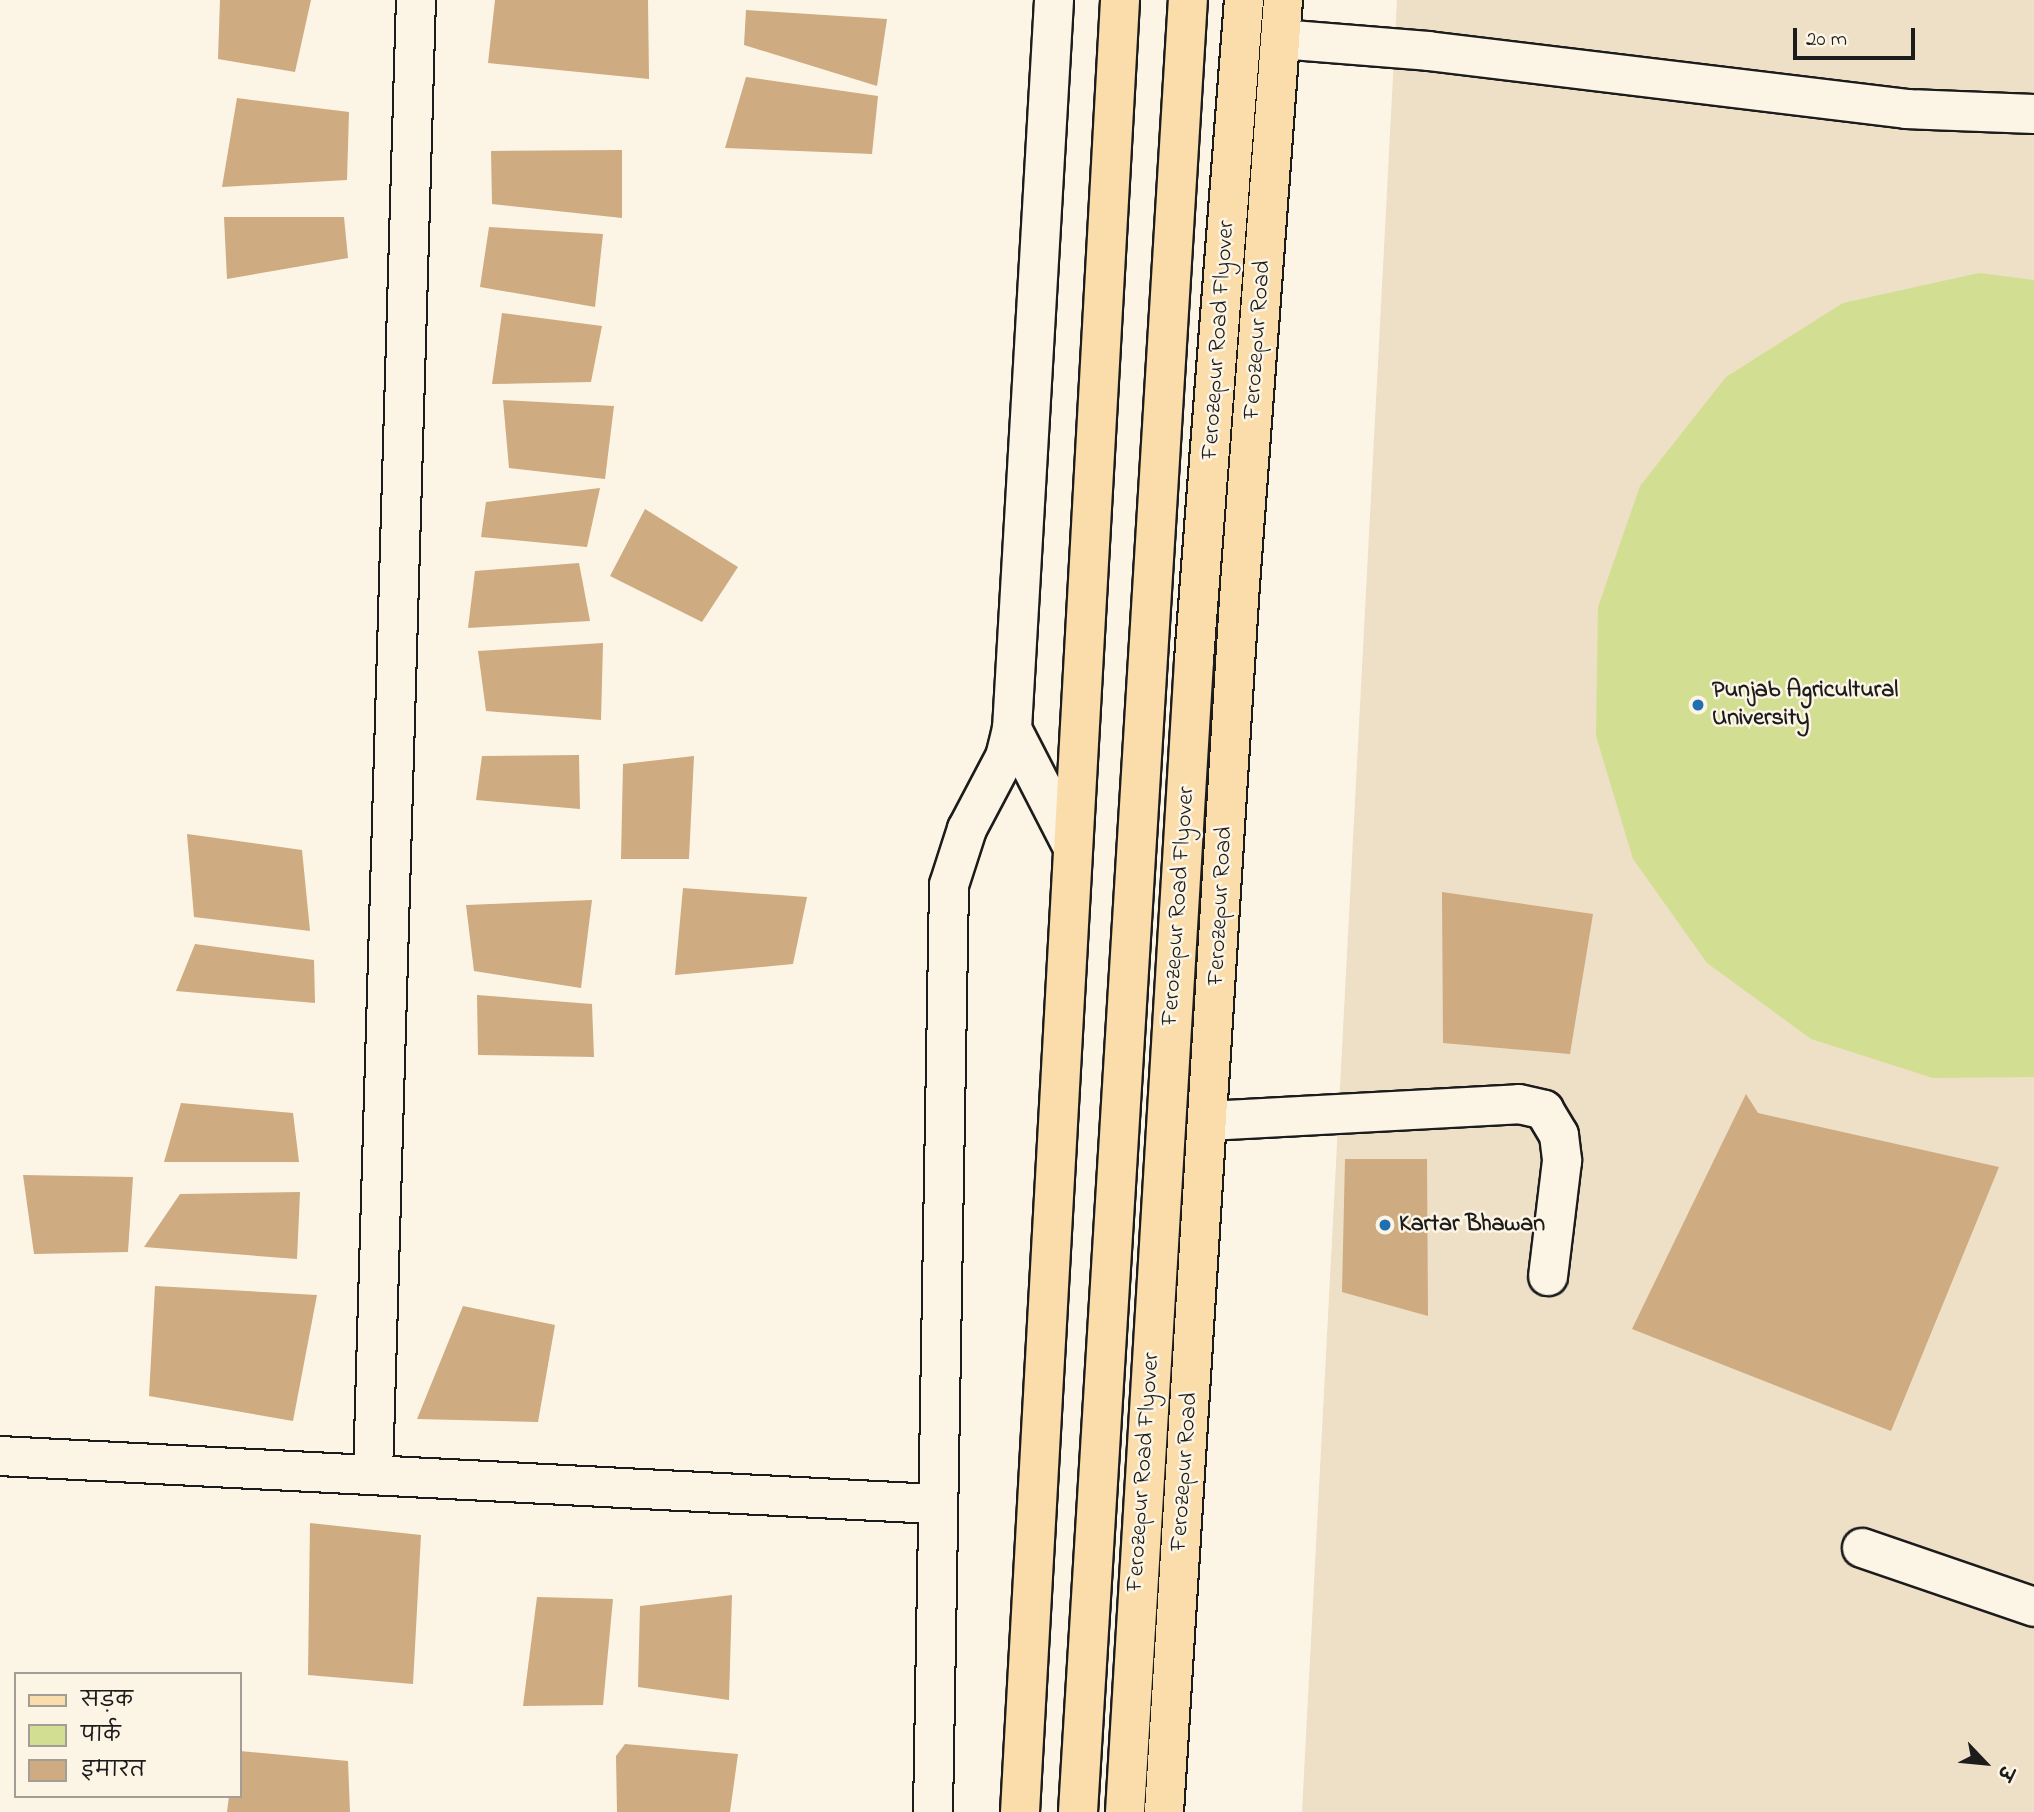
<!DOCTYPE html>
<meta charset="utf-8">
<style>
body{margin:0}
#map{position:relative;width:2034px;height:1812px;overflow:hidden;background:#fcf5e5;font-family:"Indie Flower","Playpen Sans Deva",sans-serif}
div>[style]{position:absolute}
.built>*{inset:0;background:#eedfc7}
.green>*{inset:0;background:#d2df92}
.building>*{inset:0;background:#ceab81}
.roads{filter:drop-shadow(2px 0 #1c1c1c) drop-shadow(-2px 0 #1c1c1c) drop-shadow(0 2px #1c1c1c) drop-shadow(0 -2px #1c1c1c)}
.minor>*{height:38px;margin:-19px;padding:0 19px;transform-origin:19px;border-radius:19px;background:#fcf5e5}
.major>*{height:38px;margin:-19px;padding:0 19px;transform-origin:19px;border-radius:19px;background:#fbddab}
.dots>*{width:19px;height:19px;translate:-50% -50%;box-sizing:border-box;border:4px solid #fcf5e5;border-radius:50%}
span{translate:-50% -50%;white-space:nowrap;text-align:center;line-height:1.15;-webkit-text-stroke:5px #fcf5e5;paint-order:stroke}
.street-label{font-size:24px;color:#1c1c1c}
.poi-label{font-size:24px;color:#1c1c1c;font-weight:700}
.left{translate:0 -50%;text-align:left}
.legend{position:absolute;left:14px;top:1672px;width:228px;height:126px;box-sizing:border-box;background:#fcf5e5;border:2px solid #a29e95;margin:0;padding:9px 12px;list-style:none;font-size:21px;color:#1c1c1c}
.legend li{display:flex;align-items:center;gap:14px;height:35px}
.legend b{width:35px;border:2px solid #a29e95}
.north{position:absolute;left:1950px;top:1728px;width:70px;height:70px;-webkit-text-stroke:5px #fcf5e5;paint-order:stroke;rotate:116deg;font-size:19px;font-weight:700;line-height:28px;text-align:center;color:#1c1c1c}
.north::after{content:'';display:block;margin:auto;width:24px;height:32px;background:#1c1c1c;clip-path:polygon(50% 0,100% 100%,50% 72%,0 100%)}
.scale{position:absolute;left:1793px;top:28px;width:122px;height:32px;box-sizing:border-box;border:4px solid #1c1c1c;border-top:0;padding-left:9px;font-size:21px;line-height:24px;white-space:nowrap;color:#1c1c1c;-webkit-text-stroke:5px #fcf5e5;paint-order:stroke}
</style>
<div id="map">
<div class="built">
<div style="clip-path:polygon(1397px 0,2034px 0,2034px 1812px,1302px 1812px)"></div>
</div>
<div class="green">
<div style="clip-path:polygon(1979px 273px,2034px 280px,2034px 1077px,1933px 1078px,1811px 1039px,1707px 963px,1633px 859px,1596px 736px,1598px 607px,1640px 486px,1726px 377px,1843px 303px)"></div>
</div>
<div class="building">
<div style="clip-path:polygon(220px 0,311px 0,295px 72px,218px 59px)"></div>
<div style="clip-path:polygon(495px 0,648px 0,649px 79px,488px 63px)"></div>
<div style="clip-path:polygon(746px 10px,887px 19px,877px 86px,744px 45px)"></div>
<div style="clip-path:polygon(746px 77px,878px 96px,872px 154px,725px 148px)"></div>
<div style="clip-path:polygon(237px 98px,349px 112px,347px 180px,222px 187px)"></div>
<div style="clip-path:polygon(622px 150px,622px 218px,492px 204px,491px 151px)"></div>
<div style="clip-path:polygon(224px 217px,344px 217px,348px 258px,227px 279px)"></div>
<div style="clip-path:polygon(489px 227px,603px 234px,595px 307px,480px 287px)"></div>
<div style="clip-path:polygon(502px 313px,602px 326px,591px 382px,492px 384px)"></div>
<div style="clip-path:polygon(503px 400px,614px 406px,605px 479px,509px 468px)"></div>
<div style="clip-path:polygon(600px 488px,587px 547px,481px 537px,486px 502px)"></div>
<div style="clip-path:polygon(645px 509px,738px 567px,702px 622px,610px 576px)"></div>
<div style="clip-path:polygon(579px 563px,590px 621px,468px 628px,475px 571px)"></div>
<div style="clip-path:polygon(603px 643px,601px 720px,486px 711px,478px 651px)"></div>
<div style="clip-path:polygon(579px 755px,580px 809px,476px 800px,482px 756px)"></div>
<div style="clip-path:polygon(694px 756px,689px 859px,621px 859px,623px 764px)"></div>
<div style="clip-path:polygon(187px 834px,302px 850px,310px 931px,194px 917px)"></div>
<div style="clip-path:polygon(683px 888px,807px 897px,793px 964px,675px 975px)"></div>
<div style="clip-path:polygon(1442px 892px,1593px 914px,1570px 1054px,1443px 1043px)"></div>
<div style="clip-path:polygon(592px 900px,581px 988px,474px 971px,466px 905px)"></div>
<div style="clip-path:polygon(195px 944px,314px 960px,315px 1003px,176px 991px)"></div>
<div style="clip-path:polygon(477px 995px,592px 1004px,594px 1057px,478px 1055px)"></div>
<div style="clip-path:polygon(1746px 1094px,1758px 1113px,1999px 1167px,1891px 1431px,1632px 1329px)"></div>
<div style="clip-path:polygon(181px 1103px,293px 1113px,299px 1162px,164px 1162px)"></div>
<div style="clip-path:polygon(1345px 1159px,1427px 1159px,1428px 1316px,1342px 1292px)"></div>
<div style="clip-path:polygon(23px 1175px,133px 1177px,128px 1252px,34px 1254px)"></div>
<div style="clip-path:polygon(300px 1192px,297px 1259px,144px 1247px,180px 1194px)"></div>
<div style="clip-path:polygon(155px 1286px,317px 1295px,293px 1421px,149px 1396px)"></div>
<div style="clip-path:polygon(463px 1306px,555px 1325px,538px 1422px,417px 1419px)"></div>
<div style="clip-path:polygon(310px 1523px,421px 1535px,413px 1684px,308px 1675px)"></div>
<div style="clip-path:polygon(732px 1595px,729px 1700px,638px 1687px,640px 1606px)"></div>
<div style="clip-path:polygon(537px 1597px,613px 1599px,603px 1705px,523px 1706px)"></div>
<div style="clip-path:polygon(625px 1744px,738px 1754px,730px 1812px,617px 1812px,616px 1756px)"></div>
<div style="clip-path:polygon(240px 1751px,348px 1761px,350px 1812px,227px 1812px,229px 1796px,240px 1796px)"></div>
</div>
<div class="roads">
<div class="minor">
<div style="left:1280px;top:39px;width:148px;rotate:4.6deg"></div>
<div style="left:1428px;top:51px;width:482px;rotate:6.9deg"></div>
<div style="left:1906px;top:109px;width:128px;rotate:2.2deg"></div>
<div style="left:1012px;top:729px;width:129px;rotate:62.8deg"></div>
<div style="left:1208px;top:1121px;width:311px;rotate:-3.1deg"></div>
<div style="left:1519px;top:1104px;width:26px;rotate:13deg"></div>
<div style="left:1544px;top:1110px;width:29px;rotate:59deg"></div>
<div style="left:1559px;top:1135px;width:26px;rotate:83deg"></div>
<div style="left:1562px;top:1161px;width:116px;rotate:96.9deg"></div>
<div style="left:0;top:1456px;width:937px;rotate:2.94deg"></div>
<div style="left:373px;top:1473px;width:1474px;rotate:-88.33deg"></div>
<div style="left:1862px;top:1548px;width:182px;rotate:18.9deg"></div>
<div style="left:933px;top:1812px;width:927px;rotate:-89.01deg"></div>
<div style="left:949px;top:885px;width:59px;rotate:-72.2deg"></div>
<div style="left:967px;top:829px;width:81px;rotate:-62.2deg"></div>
<div style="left:1005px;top:757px;width:29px;rotate:-76deg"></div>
<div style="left:1012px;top:729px;width:730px;rotate:-86.7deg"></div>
</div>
<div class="major">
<div style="left:1020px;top:1812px;width:1815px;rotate:-86.84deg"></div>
<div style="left:1078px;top:1812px;width:1815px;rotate:-86.53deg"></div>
<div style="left:1125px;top:1812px;width:1154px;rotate:-86.57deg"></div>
<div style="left:1194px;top:660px;width:662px;rotate:-85.67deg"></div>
<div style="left:1164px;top:1812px;width:1230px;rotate:-86.46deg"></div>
<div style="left:1240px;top:584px;width:586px;rotate:-85.79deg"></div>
</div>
</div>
<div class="dots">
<div style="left:1698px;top:705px;background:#1f6fb2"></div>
<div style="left:1385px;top:1225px;background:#1f6fb2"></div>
</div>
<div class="street-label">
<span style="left:1219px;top:340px;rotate:-86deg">Ferozepur Road Flyover</span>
<span style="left:1258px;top:340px;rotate:-86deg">Ferozepur Road</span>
<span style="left:1179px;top:906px;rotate:-86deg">Ferozepur Road Flyover</span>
<span style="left:1221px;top:906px;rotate:-87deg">Ferozepur Road</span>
<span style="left:1144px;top:1472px;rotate:-86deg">Ferozepur Road Flyover</span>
<span style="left:1185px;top:1472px;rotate:-86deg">Ferozepur Road</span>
</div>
<div class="poi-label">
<span class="left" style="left:1712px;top:705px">Punjab Agricultural<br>University</span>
<span class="left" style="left:1399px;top:1225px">Kartar Bhawan</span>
</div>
<ul class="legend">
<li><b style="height:9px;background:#fbddab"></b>सड़क</li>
<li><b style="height:19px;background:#d2df92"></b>पार्क</li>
<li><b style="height:19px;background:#ceab81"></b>इमारत</li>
</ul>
<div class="north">उ</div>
<div class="scale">20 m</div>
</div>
